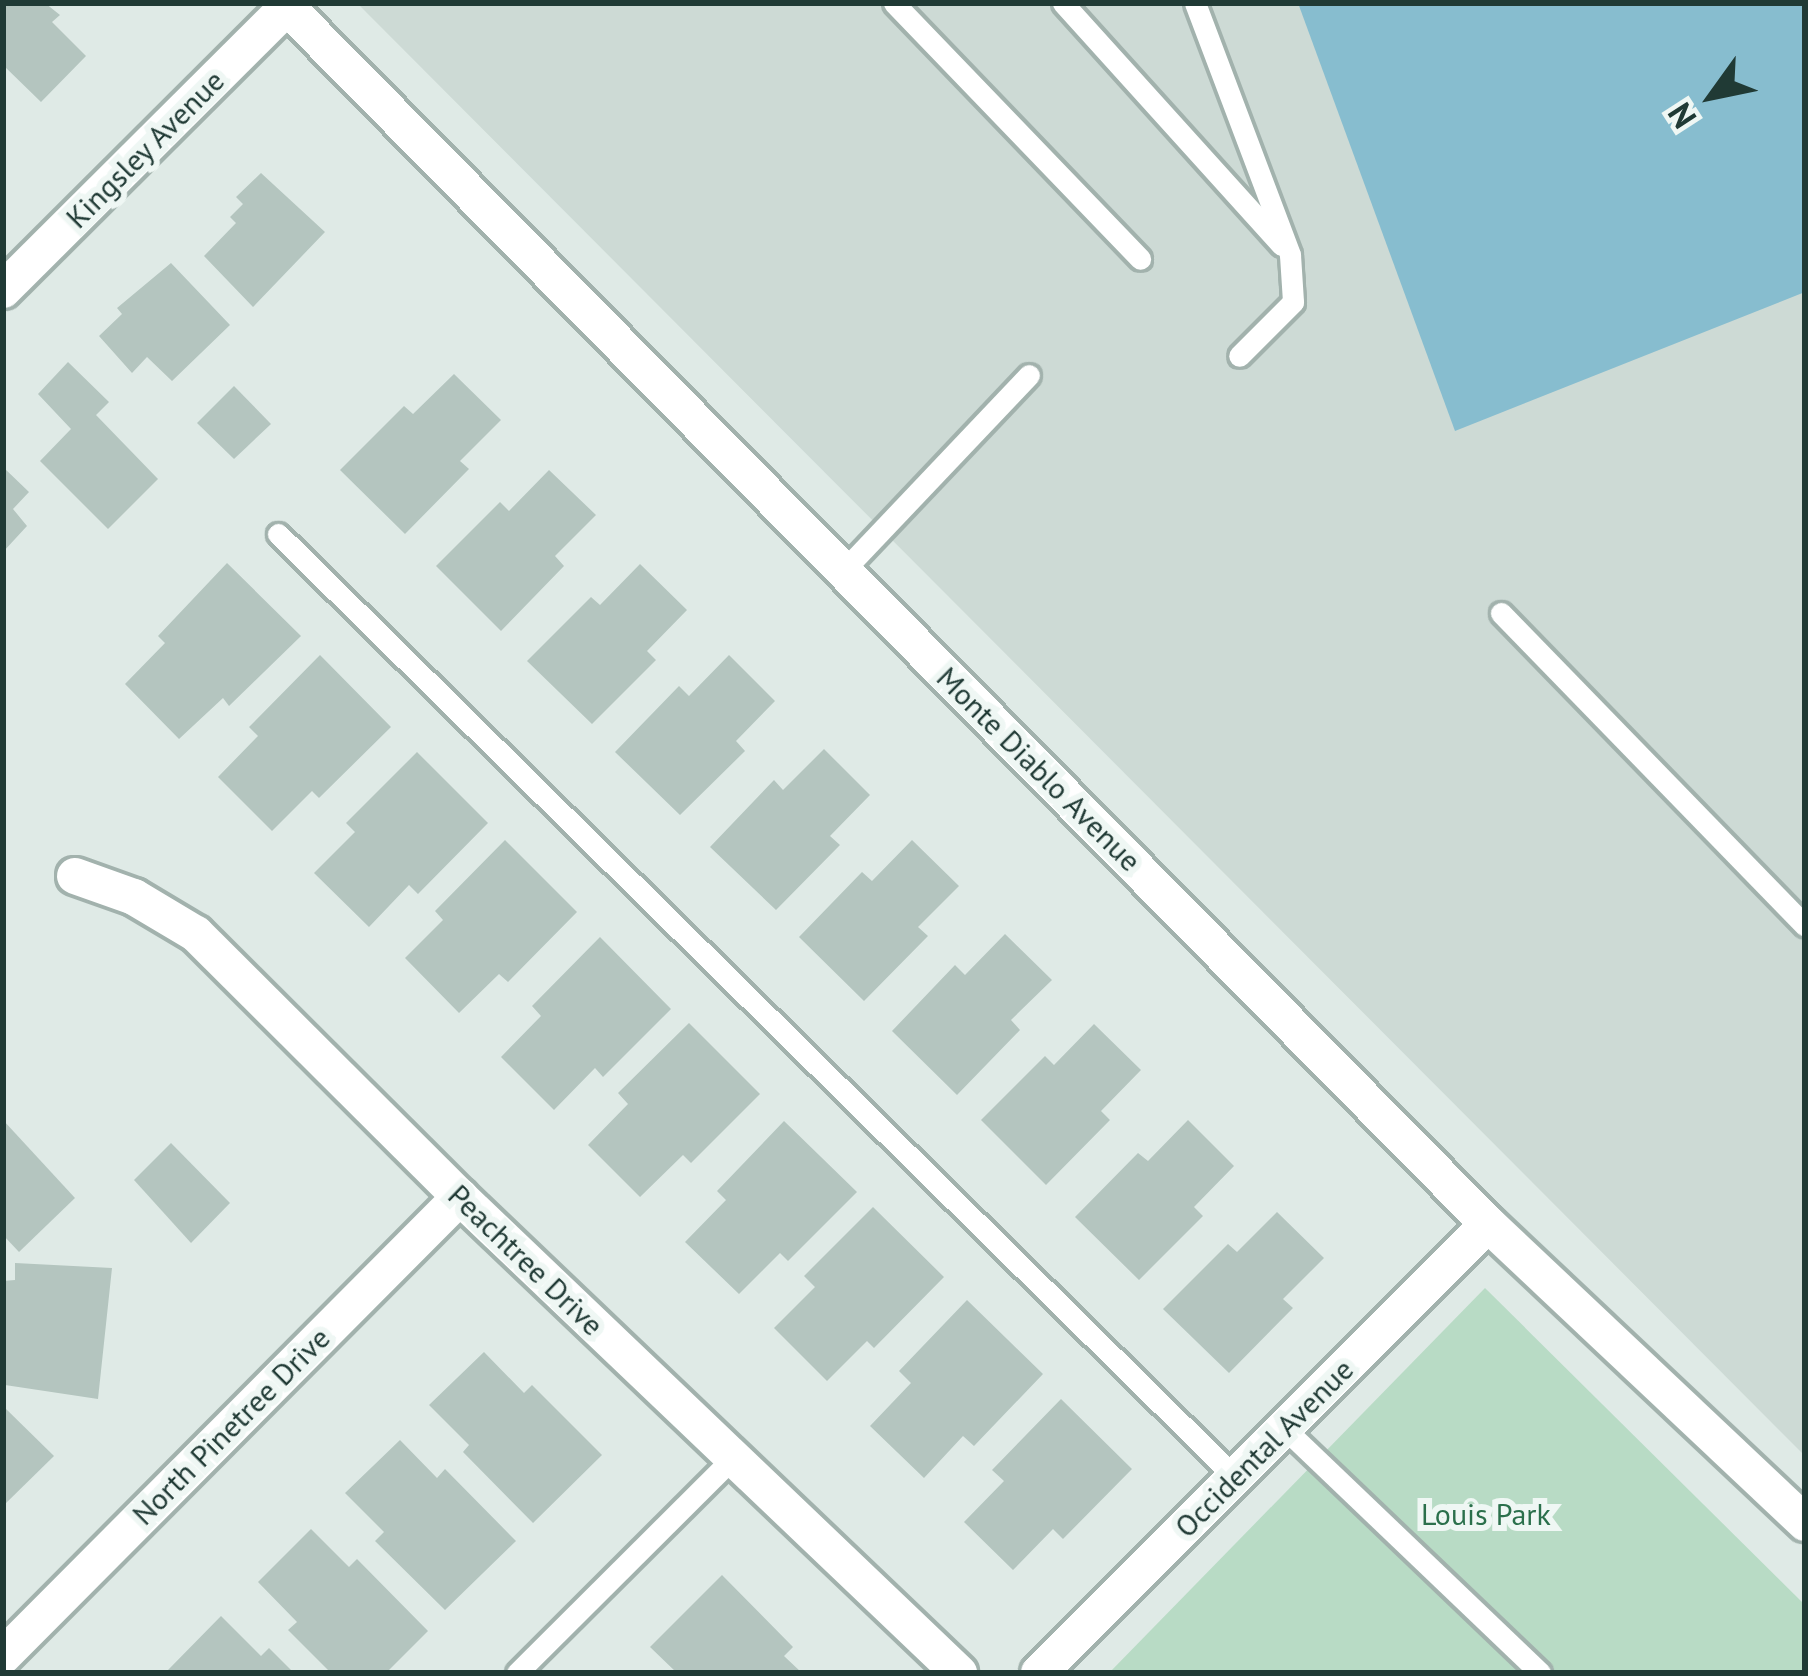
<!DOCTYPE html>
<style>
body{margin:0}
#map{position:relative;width:1808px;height:1676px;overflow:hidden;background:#dfeae6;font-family:"PT Sans",sans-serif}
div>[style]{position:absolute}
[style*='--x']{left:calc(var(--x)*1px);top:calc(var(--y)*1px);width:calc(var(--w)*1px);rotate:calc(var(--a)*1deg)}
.built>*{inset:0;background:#cddad5}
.green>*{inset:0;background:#b8dbc5}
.water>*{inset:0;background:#87bdcf}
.building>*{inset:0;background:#b4c5bf}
.roads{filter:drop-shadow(3px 0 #a2b2ad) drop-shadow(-3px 0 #a2b2ad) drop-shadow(0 3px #a2b2ad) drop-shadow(0 -3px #a2b2ad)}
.service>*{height:21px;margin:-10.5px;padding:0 10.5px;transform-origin:10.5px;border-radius:10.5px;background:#fff}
.minor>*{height:36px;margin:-18px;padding:0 18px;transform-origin:18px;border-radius:18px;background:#fff}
span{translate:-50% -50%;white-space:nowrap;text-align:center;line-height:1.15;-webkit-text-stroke:12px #eff7f4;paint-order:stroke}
.street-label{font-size:30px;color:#203a35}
.park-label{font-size:30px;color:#2b704c}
.frame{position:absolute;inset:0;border:6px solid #203a35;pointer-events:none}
.north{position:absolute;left:1652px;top:36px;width:120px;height:120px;-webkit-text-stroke:9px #eff7f4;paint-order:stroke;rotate:237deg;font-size:33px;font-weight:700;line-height:48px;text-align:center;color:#203a35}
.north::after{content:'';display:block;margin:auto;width:42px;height:54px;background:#203a35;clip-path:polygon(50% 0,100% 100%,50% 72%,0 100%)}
</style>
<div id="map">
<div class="built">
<i style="clip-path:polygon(357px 3px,1805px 3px,1805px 1456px)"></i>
</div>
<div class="green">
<i style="clip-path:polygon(1485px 1288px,1805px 1605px,1805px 1673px,1109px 1673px)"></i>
</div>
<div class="water">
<i style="clip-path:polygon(1298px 3px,1805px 3px,1805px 292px,1455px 431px)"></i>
</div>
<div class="building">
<i style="clip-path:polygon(3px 3px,45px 3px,60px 15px,52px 22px,86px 56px,41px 102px,3px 65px)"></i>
<i style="clip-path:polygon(261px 173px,325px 232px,253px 307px,204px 256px,236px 223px,230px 217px,243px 204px,236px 197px)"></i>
<i style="clip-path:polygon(171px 263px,230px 325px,172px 381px,147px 357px,132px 373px,99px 336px,122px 314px,117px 308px)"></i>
<i style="clip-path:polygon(68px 362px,109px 402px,96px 415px,158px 479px,108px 529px,40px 461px,71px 429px,38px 394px)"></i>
<i style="clip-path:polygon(454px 374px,501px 420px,460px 461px,469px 469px,405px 534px,340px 470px,404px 406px,413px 414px)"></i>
<i style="clip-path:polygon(234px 386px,271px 424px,234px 459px,197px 423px)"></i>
<i style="clip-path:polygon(3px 467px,29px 492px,13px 509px,27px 526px,3px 552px)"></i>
<i style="clip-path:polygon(549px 470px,596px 515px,555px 556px,564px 566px,501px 631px,436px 566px,500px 502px,509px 511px)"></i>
<i style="clip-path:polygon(227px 563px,301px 636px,229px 706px,223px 698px,179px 739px,125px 684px,165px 643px,158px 636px)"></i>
<i style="clip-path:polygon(640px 564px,687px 610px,647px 651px,656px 660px,592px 724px,527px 661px,591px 597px,600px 605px)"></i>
<i style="clip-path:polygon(320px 655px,391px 727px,319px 798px,312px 791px,272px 831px,218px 777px,258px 736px,249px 727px)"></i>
<i style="clip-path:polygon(729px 655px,775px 701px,736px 741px,745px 751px,680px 815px,615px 752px,679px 686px,689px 696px)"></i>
<i style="clip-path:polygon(824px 749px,870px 795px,830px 836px,840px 845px,776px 910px,710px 847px,774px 780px,783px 790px)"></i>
<i style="clip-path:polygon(417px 752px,488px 823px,418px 894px,409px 885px,369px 927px,314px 873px,355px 832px,346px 823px)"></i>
<i style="clip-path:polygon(505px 840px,577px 912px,508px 982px,499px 974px,459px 1013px,405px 958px,443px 920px,435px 911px)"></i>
<i style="clip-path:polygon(912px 840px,959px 886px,918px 927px,928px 936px,864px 1001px,799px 937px,862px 872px,872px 881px)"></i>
<i style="clip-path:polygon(1005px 934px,1052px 980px,1011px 1020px,1020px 1030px,957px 1095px,892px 1031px,955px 965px,965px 975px)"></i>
<i style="clip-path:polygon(600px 937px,671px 1009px,603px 1077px,595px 1068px,554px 1110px,501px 1057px,541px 1016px,532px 1006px)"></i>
<i style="clip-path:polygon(689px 1023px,760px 1094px,691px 1163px,683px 1155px,640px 1197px,588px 1145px,628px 1104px,618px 1093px)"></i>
<i style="clip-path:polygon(1094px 1024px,1141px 1070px,1101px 1111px,1110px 1120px,1046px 1185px,981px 1120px,1045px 1056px,1054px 1065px)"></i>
<i style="clip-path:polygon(3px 1120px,75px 1198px,19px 1252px,3px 1235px)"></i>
<i style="clip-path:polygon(1188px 1120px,1234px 1166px,1194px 1207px,1203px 1216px,1139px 1280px,1075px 1217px,1138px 1153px,1148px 1161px)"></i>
<i style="clip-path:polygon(784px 1121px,857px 1192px,788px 1261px,780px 1253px,739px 1294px,685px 1242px,726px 1200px,717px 1191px)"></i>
<i style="clip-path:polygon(171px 1143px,230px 1203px,191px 1243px,134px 1180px)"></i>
<i style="clip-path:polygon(873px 1207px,944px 1277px,874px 1348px,867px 1341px,827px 1381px,774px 1328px,815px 1287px,804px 1276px)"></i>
<i style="clip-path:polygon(1277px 1212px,1324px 1258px,1283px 1299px,1293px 1308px,1229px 1373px,1163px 1309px,1228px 1244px,1237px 1252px)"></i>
<i style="clip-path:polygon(15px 1263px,112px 1268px,98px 1399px,5px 1385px,3px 1281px,15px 1280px)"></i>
<i style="clip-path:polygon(967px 1300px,1043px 1374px,974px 1446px,963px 1436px,924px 1478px,870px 1426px,911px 1383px,899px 1371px)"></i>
<i style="clip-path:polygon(484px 1352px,524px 1393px,532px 1385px,602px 1455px,533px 1523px,463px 1452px,469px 1445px,429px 1405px)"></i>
<i style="clip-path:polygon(1061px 1399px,1132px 1469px,1063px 1539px,1053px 1529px,1013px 1570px,964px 1522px,1004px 1481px,992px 1470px)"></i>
<i style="clip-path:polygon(3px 1406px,54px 1456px,3px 1506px)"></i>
<i style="clip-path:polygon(400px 1440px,437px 1478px,445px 1469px,516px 1541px,445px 1610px,375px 1541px,384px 1532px,345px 1493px)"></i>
<i style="clip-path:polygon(311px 1529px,349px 1567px,357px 1559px,428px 1631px,386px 1673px,331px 1673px,288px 1630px,297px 1622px,258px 1582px)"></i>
<i style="clip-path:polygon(722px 1575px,793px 1647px,784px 1656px,802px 1673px,677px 1673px,650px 1647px)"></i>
<i style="clip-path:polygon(221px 1616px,261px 1656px,269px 1648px,294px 1673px,171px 1673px,168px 1670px)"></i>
</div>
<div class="roads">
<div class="service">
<i style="--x:894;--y:3;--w:355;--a:46.1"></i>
<i style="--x:1063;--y:3;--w:326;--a:47.9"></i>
<i style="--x:1195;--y:3;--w:269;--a:69.3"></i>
<i style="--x:1290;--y:255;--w:47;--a:86.3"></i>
<i style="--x:1293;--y:302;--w:76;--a:135"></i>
<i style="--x:278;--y:534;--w:1344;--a:44.58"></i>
<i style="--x:843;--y:571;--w:270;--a:-46.5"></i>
<i style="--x:1501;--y:613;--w:436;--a:45.8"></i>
<i style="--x:1284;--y:1428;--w:354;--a:43.7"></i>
<i style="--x:517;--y:1673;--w:305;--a:-44.9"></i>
</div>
<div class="minor">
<i style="--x:283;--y:3;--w:1715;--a:45.38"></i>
<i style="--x:1488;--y:1224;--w:436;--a:43.3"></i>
<i style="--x:3;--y:290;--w:401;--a:-44.9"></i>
<i style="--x:75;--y:876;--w:63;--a:19.6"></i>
<i style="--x:134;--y:897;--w:72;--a:30.8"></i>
<i style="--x:196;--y:934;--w:373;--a:44.9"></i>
<i style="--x:460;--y:1197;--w:690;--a:43.65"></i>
<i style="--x:3;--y:1656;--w:648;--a:-45.13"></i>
<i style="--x:1039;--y:1673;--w:635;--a:-45"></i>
</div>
</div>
<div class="street-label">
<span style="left:145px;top:149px;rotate:-45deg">Kingsley Avenue</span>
<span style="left:1039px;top:769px;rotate:45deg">Monte Diablo Avenue</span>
<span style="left:526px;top:1260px;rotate:44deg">Peachtree Drive</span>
<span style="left:231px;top:1426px;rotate:-45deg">North Pinetree Drive</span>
<span style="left:1264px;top:1448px;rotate:-45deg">Occidental Avenue</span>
</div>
<div class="park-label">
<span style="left:1486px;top:1514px">Louis Park</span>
</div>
<div class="frame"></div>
<div class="north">N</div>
</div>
